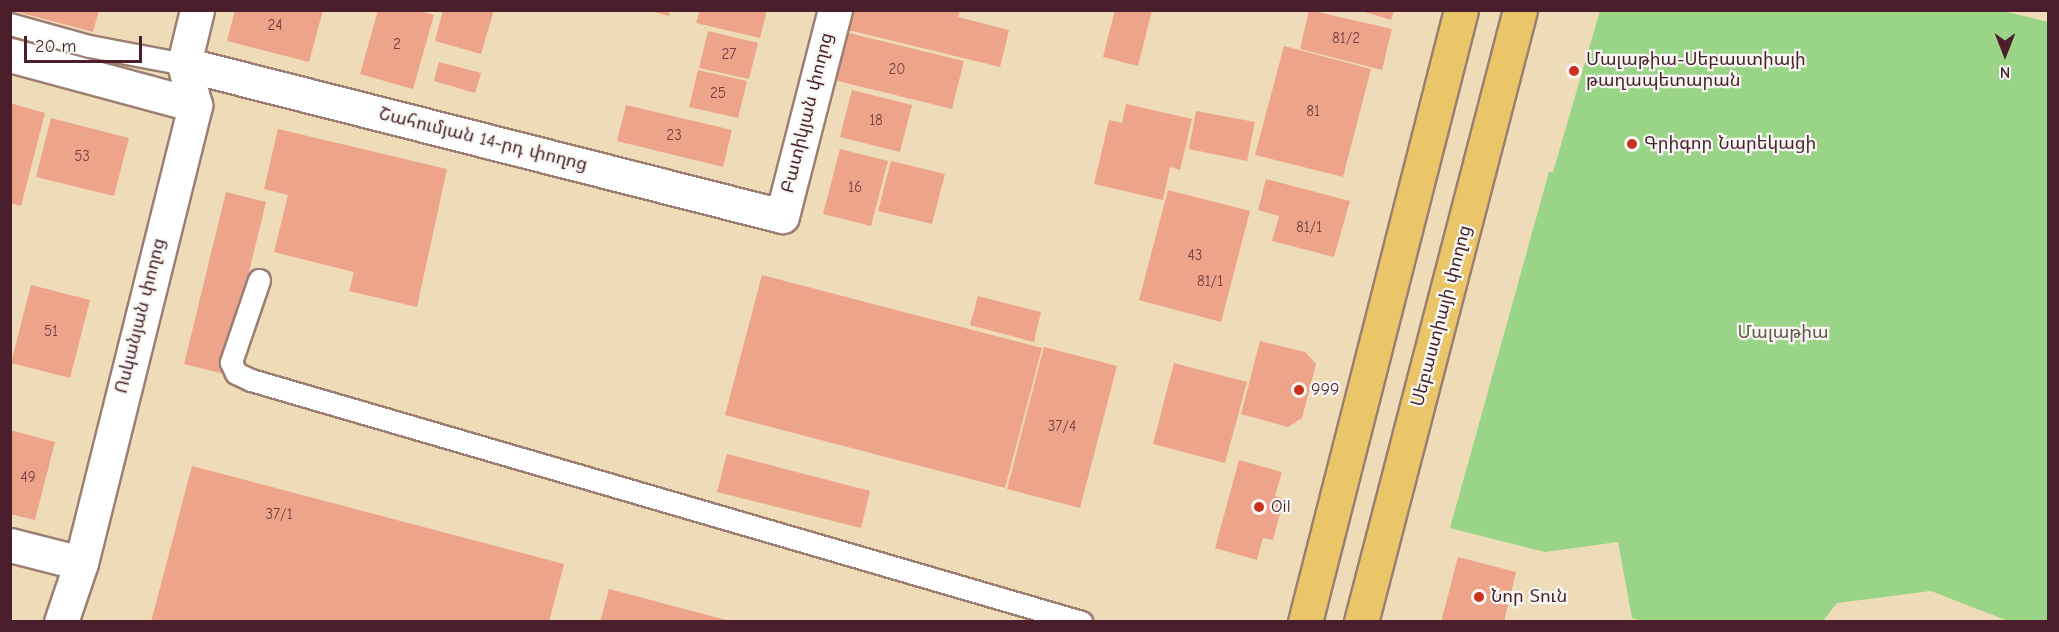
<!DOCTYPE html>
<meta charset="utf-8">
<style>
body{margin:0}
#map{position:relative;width:2059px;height:632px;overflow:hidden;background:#eedcb9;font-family:"Comic Neue","Noto Sans Armenian",sans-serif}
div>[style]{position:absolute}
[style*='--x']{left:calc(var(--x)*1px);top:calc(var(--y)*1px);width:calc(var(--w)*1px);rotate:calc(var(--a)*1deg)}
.green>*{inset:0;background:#9ad487}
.building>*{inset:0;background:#eda48b}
.roads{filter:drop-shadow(2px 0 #9c7e72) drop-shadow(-2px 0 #9c7e72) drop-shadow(0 2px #9c7e72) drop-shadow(0 -2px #9c7e72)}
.service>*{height:21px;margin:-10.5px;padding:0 10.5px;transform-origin:10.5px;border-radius:10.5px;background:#fff}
.minor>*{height:33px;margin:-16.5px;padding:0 16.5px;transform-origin:16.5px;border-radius:16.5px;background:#fff}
.primary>*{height:33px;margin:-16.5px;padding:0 16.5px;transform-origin:16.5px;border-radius:16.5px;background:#eac669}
.dots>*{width:16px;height:16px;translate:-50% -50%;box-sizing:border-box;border:3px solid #f6f6f2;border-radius:50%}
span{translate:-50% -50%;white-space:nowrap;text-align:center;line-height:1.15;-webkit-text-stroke:4.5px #f6f6f2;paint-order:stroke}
.number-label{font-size:15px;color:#734043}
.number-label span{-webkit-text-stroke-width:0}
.poi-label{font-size:18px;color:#4a1f2b}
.left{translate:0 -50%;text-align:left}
.street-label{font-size:18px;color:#4a1f2b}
.park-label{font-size:18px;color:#625547}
.frame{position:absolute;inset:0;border:12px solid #4a1f2b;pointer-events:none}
.north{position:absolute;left:1975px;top:24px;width:60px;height:60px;-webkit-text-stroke:4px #f6f6f2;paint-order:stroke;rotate:180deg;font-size:16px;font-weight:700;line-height:24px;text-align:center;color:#4a1f2b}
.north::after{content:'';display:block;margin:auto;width:21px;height:27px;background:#4a1f2b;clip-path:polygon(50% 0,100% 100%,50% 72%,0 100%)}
.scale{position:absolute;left:24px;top:36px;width:118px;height:27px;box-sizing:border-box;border:3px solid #4a1f2b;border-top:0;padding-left:8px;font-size:18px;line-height:21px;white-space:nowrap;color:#4a1f2b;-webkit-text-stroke:4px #f6f6f2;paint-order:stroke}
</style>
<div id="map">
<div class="green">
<i style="clip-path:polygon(2003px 11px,2048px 22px,2048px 621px,2008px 621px,1931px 591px,1837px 603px,1823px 621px,1642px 621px,1632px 618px,1618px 542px,1545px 552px,1450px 528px,1549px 172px,1553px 172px,1600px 11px)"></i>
</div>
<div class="building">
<i style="clip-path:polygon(10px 10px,99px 10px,93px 32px)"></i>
<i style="clip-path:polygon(235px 10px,323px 10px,309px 62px,227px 41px)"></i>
<i style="clip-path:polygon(378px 10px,417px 10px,434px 15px,413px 89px,360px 74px)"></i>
<i style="clip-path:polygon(443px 10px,494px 10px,481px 54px,435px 41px)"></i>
<i style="clip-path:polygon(648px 10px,670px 10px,669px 16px)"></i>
<i style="clip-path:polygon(700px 10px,767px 10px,760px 38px,696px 23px)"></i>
<i style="clip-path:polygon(849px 10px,960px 10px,958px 17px,1009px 30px,1000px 67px,844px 29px)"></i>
<i style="clip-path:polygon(1115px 10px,1152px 10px,1138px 66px,1103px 57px)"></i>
<i style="clip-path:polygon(1309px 10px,1392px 29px,1382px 70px,1300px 49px)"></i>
<i style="clip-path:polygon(1358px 10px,1394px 10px,1391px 20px)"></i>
<i style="clip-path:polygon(708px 31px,758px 43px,749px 79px,699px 68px)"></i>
<i style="clip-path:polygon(841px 31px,964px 61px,952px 109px,830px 79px)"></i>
<i style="clip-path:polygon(1284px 46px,1371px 69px,1343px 177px,1255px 155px)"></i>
<i style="clip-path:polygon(439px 62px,481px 73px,475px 93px,434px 81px)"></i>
<i style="clip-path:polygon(698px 70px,747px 81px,738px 118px,689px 107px)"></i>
<i style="clip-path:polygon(852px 90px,912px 105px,900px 152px,840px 137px)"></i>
<i style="clip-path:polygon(10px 103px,45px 113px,21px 206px,10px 203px)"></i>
<i style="clip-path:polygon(1126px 104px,1192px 119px,1180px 170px,1170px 167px,1163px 200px,1094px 184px,1109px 120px,1122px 123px)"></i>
<i style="clip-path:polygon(626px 105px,732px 130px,723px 167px,617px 141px)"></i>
<i style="clip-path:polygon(1196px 111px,1255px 122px,1247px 161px,1189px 149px)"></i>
<i style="clip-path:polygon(51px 118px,129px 138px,114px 196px,36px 177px)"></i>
<i style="clip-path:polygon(278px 129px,447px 169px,417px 307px,349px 291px,354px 272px,274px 252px,288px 195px,264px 189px)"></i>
<i style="clip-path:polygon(840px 149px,888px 161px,871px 226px,823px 214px)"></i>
<i style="clip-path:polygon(891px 161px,945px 174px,932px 224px,878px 211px)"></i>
<i style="clip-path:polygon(1266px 179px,1350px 201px,1334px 257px,1272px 241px,1279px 216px,1258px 210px)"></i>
<i style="clip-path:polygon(1168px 190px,1250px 211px,1221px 322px,1139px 300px)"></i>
<i style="clip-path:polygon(226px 192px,266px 202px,224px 374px,184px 364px)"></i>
<i style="clip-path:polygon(762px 275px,1042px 348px,1005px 488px,725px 415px)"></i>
<i style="clip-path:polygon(31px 285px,90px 300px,70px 378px,11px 363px)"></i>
<i style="clip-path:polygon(978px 296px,1041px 312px,1034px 342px,970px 325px)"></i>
<i style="clip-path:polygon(1260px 341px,1305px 352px,1316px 364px,1302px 418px,1288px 427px,1241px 414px)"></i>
<i style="clip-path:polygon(1044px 347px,1117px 366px,1080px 508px,1007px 489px)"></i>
<i style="clip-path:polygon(1174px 363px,1247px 382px,1225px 463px,1153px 444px)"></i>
<i style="clip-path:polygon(10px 430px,55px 442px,35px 520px,10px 514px)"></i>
<i style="clip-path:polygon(727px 454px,870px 491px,861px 528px,717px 492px)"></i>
<i style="clip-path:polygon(1239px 460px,1282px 472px,1275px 496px,1284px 499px,1273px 540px,1263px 538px,1257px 560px,1215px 548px)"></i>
<i style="clip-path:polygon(192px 466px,564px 564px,549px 622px,151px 622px)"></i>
<i style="clip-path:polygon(1458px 557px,1516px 572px,1504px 622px,1441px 622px)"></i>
<i style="clip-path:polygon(609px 589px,730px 621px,730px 622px,600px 622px)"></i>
</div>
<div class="roads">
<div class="service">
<i style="--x:10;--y:24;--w:82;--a:15.6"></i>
<i style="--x:89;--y:46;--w:97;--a:10.7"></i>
<i style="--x:259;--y:280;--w:87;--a:108.9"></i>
<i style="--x:231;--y:362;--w:12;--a:66"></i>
<i style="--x:236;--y:373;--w:17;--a:25"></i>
<i style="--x:251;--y:380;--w:865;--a:16.25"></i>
</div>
<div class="minor">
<i style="--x:10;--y:55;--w:192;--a:15.1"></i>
<i style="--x:184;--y:64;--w:617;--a:14.26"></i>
<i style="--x:782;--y:216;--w:213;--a:-75.6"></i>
<i style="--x:10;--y:545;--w:73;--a:14.2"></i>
<i style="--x:61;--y:622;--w:62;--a:-71.3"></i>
<i style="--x:81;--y:563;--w:472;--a:-76"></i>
<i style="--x:195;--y:105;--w:42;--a:-105"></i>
<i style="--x:184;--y:64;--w:56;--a:-76.5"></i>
</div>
<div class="primary">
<i style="--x:1305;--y:622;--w:632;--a:-75.7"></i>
<i style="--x:1361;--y:622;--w:632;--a:-75.44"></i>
</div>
</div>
<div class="dots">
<i style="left:1574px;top:71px;background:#c8321e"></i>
<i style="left:1632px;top:144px;background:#c8321e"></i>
<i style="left:1299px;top:390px;background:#c8321e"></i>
<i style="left:1259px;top:507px;background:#c8321e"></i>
<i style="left:1479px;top:597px;background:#c8321e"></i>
</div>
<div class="number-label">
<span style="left:275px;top:26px">24</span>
<span style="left:1346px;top:39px">81/2</span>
<span style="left:397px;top:45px">2</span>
<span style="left:729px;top:55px">27</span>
<span style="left:897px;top:70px">20</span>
<span style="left:718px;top:94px">25</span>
<span style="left:1313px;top:112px">81</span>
<span style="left:876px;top:121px">18</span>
<span style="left:674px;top:136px">23</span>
<span style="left:82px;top:157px">53</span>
<span style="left:855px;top:188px">16</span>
<span style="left:1309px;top:228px">81/1</span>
<span style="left:1195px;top:256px">43</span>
<span style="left:1210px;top:282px">81/1</span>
<span style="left:51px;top:332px">51</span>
<span style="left:1062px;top:427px">37/4</span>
<span style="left:28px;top:478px">49</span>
<span style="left:279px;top:515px">37/1</span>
</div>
<div class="poi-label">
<span class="left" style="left:1586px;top:71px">Մալաթիա-Սեբաստիայի<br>թաղապետարան</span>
<span class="left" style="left:1644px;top:144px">Գրիգոր Նարեկացի</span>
<span class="left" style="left:1311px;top:390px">999</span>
<span class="left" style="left:1271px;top:507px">Oil</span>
<span class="left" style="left:1491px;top:597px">Նոր Տուն</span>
</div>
<div class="street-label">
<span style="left:808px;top:113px;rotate:-76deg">Բատիկյան փողոց</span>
<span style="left:483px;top:140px;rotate:14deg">Շահումյան 14-րդ փողոց</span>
<span style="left:141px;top:316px;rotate:-76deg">Ոսկանյան փողոց</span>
<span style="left:1442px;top:316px;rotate:-75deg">Սեբաստիայի փողոց</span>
</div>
<div class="park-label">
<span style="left:1783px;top:333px">Մալաթիա</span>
</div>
<div class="frame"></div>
<div class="north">N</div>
<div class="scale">20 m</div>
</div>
